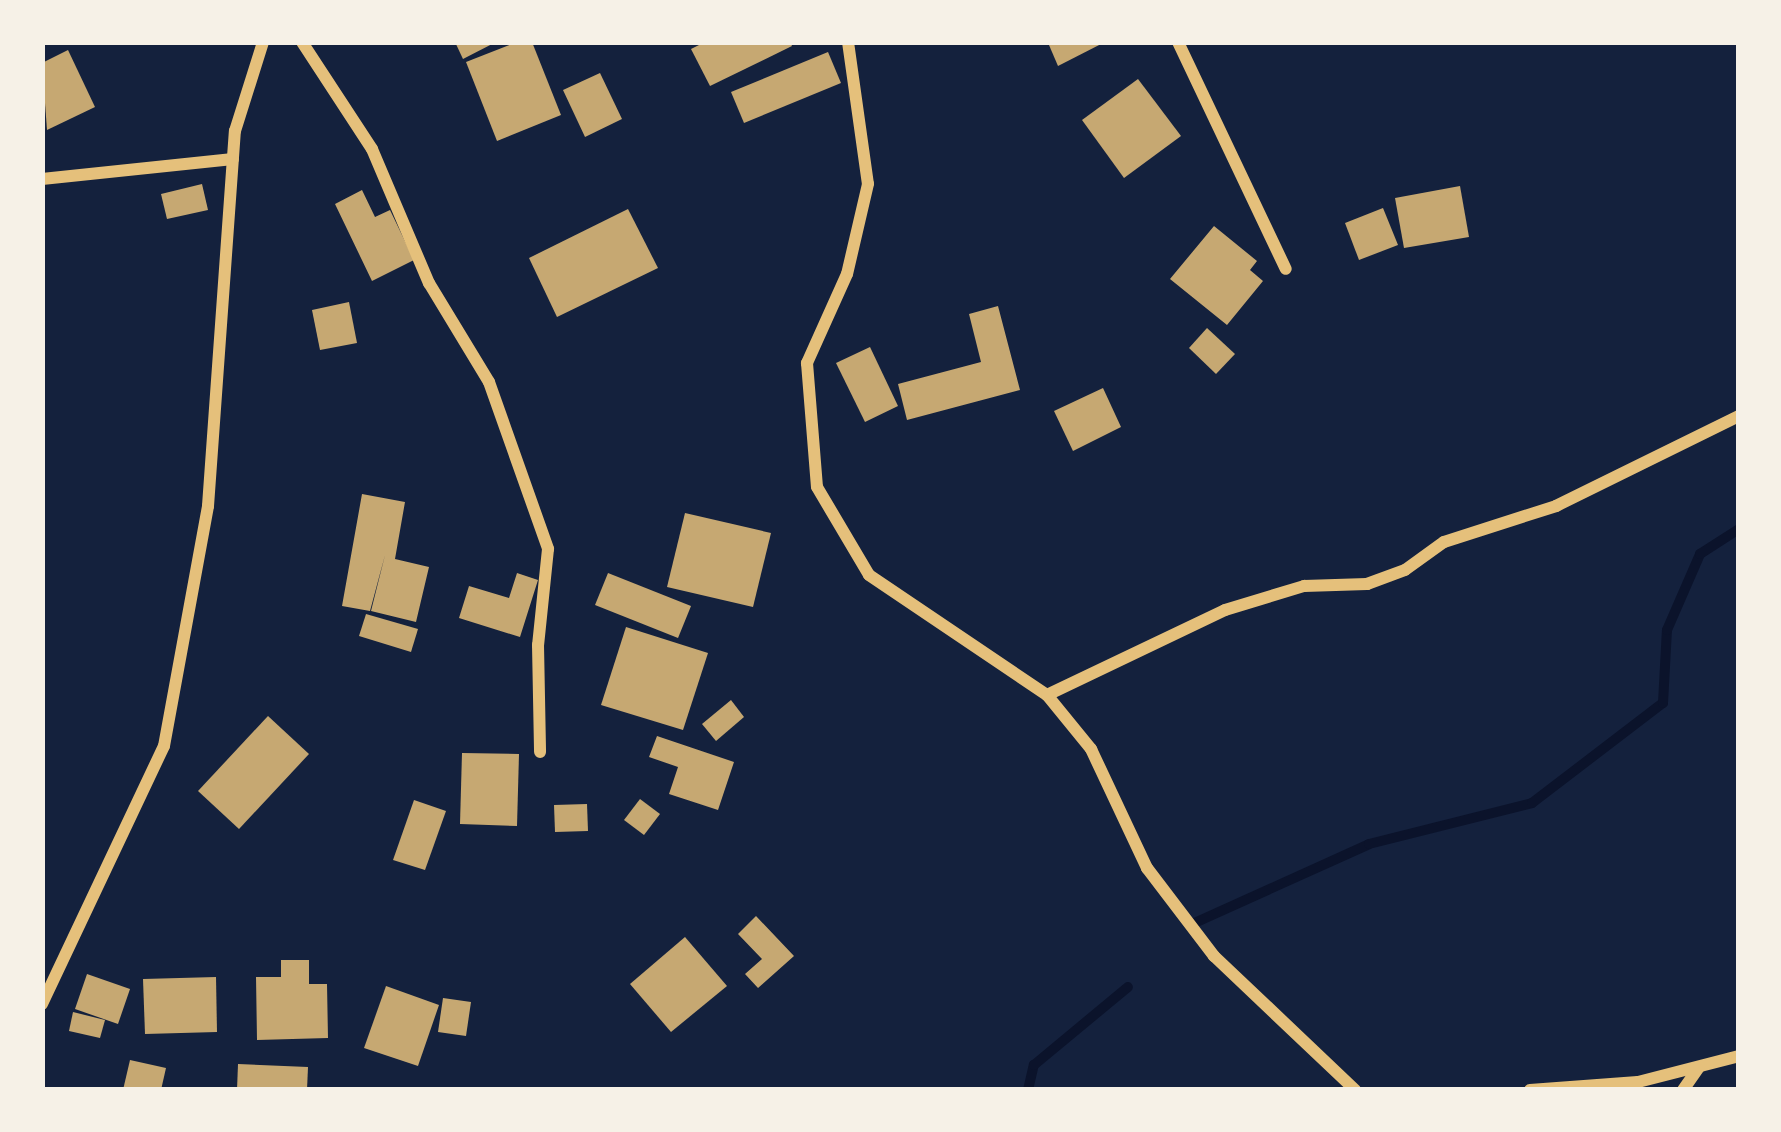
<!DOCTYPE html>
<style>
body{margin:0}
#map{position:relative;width:1781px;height:1132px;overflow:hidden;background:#14213d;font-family:Literata,serif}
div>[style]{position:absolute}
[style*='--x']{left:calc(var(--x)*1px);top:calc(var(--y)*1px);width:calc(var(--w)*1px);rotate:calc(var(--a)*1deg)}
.stream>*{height:10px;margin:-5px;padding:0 5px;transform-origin:5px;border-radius:5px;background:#0b132b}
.building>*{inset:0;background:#c6a872}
.minor>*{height:12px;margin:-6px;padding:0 6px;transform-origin:6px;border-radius:6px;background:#e5c07b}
span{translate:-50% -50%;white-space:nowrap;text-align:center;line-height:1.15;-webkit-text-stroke:12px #f6f1e7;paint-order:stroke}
.frame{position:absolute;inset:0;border:45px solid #f6f1e7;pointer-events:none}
</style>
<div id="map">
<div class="stream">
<i style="--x:1190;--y:925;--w:196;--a:-24.3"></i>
<i style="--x:1369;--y:844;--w:168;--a:-14.1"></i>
<i style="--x:1532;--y:803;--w:165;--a:-37.4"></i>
<i style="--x:1663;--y:703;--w:73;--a:-86.9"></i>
<i style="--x:1667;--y:630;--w:83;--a:-66.5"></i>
<i style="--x:1700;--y:554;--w:46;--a:-32.7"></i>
<i style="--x:1028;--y:1090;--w:26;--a:-77"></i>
<i style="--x:1034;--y:1065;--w:122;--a:-39.7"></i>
</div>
<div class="building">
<i style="clip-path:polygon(455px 42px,496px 42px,463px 59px)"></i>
<i style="clip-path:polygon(517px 42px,532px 42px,561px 115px,497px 141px,466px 62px)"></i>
<i style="clip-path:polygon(705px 42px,790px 42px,792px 46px,710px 86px,691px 49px)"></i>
<i style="clip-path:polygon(1105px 42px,1058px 66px,1049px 45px,1056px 42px)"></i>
<i style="clip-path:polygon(68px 50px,95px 107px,47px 130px,42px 63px)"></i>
<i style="clip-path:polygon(828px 52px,841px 83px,744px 123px,731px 92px)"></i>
<i style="clip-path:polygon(600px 73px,622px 119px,585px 137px,563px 90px)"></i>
<i style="clip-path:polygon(1138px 79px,1181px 136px,1124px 178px,1082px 120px)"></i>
<i style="clip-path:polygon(202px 184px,208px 210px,167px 219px,161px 194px)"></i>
<i style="clip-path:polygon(1460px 186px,1469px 237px,1404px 248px,1395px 198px)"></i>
<i style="clip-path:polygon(362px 190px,375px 217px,390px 210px,414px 260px,372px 281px,335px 204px)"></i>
<i style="clip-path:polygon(1383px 208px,1398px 245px,1359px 260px,1345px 223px)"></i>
<i style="clip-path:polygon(628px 209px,658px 268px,557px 317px,529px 258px)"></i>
<i style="clip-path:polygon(1214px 226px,1257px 261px,1250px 270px,1263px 281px,1227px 325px,1170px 279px)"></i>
<i style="clip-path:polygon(349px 302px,357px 343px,320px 350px,312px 310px)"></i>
<i style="clip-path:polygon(998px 306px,1020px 390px,907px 420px,898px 384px,981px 362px,969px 314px)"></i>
<i style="clip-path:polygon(1207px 328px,1235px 354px,1216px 374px,1189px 348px)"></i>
<i style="clip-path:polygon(870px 347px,898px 406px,865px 422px,836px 363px)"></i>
<i style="clip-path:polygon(1103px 388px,1121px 427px,1073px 451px,1054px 411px)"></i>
<i style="clip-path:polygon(362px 494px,405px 502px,395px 559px,429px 567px,416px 622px,371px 611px,385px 555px,370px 611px,342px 606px)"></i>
<i style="clip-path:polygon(685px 513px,771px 533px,753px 607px,667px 587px)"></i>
<i style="clip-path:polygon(517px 573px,538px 580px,520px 637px,459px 618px,469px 586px,509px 598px)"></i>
<i style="clip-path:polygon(608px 573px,691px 606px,678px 638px,595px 605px)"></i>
<i style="clip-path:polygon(366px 614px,418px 629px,411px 652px,359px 636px)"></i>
<i style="clip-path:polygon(626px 627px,708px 653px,683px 730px,601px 705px)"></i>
<i style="clip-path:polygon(731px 700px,744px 717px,716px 741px,702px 724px)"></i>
<i style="clip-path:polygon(268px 716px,309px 754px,239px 829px,198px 791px)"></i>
<i style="clip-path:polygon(657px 736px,734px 762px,718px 810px,669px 794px,678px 767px,649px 757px)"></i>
<i style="clip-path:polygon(462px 753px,519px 754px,517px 826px,460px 824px)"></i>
<i style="clip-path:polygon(640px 799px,660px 814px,644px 835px,624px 820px)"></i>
<i style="clip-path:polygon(414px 800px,446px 811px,425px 870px,393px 860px)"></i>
<i style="clip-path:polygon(587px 804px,588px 831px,555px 832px,554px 805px)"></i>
<i style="clip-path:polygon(756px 916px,794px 956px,758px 988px,745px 974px,762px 959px,738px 934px)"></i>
<i style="clip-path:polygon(685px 937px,727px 986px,671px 1032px,630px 984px)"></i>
<i style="clip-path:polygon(281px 960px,309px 960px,309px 984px,327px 984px,328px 1038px,257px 1040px,256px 977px,281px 977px)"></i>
<i style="clip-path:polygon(87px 974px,130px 989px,118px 1024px,75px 1009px)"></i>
<i style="clip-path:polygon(216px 977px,217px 1032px,145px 1034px,143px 979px)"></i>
<i style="clip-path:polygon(386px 986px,439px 1005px,418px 1066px,364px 1048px)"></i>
<i style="clip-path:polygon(443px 998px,471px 1002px,466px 1036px,438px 1032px)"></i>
<i style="clip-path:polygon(73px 1012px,105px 1020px,100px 1038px,69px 1031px)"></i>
<i style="clip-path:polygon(130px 1060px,166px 1068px,161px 1090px,123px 1090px)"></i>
<i style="clip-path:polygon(238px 1064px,308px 1067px,307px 1090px,237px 1090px)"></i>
</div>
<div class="minor">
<i style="--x:302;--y:42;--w:128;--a:56.8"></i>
<i style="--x:372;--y:149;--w:146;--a:67"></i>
<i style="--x:429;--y:283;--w:116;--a:58.8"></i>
<i style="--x:489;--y:382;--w:177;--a:70.5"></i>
<i style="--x:548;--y:549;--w:97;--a:95.9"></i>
<i style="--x:538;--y:645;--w:107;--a:88.9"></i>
<i style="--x:848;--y:42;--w:143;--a:82"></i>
<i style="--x:868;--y:184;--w:92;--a:103.1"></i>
<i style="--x:847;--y:274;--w:98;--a:114.2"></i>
<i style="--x:807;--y:363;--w:124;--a:85.4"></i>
<i style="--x:817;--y:487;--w:102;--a:59.4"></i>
<i style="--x:869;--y:575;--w:215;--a:34"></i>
<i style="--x:1047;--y:695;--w:70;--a:50.8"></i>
<i style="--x:1091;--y:749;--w:132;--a:64.8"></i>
<i style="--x:1147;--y:868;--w:111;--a:52.7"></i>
<i style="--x:1214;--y:956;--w:195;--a:43.5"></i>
<i style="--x:1178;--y:42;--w:251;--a:64.6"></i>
<i style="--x:42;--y:179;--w:192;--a:-6"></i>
<i style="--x:1047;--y:695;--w:197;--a:-25.5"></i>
<i style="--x:1225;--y:610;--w:83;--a:-16.9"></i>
<i style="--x:1304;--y:586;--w:63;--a:-1.8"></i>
<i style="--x:1367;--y:584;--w:40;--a:-20.2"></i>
<i style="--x:1405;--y:570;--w:48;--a:-35.7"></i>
<i style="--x:1444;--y:542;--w:118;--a:-17.8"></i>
<i style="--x:1556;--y:506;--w:204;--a:-26.2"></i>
<i style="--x:42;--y:1004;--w:285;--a:-64.7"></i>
<i style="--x:164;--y:746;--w:244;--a:-79.6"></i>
<i style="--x:208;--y:506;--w:376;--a:-85.9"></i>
<i style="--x:235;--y:131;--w:93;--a:-72.5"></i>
<i style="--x:1530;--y:1090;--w:108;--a:-4.2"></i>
<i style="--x:1638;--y:1082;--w:104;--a:-14.4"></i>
<i style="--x:1683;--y:1090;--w:28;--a:-55"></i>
</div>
<div class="frame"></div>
</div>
